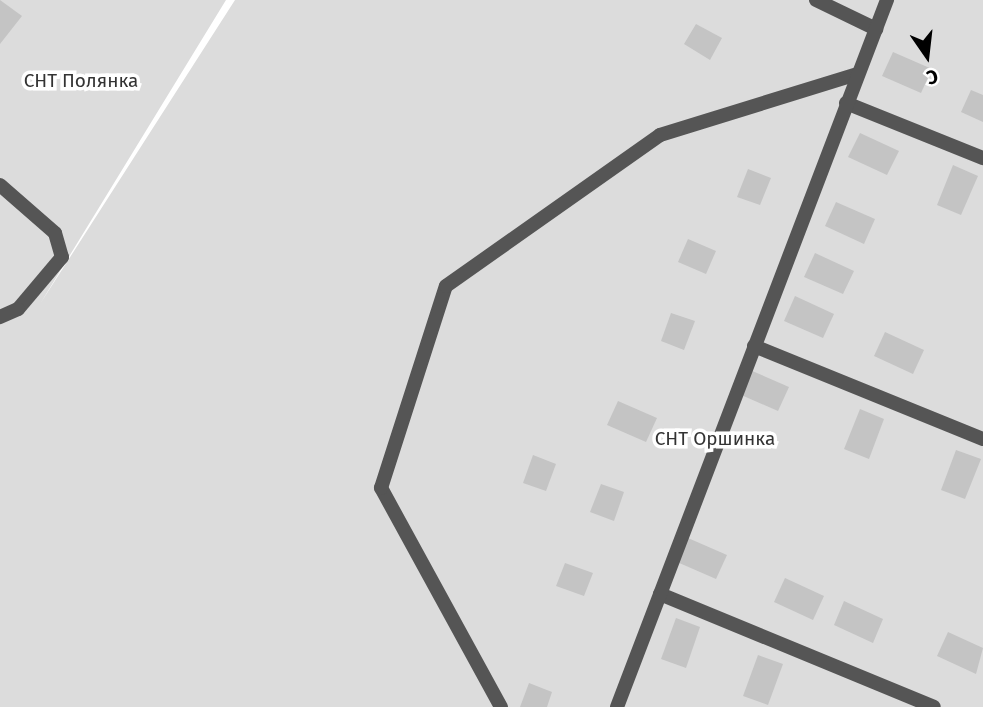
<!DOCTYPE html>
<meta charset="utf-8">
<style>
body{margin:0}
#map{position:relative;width:983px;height:707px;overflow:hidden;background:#fff;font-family:"Fira Sans",sans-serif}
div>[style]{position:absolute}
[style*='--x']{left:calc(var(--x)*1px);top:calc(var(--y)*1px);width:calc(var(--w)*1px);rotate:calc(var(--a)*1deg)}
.green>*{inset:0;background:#dcdcdc}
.building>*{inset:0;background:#c4c4c4}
.service>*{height:14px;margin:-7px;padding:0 7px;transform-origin:7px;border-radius:7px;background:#555}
.minor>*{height:14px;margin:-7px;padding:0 7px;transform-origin:7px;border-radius:7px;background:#555}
span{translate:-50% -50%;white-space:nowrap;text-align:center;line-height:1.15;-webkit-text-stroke:7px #fff;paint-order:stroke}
.park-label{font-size:19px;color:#333}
.north{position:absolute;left:892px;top:21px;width:70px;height:70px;-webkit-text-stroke:5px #fff;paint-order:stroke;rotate:166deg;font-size:19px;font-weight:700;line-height:28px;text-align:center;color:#000}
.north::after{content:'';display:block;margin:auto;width:24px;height:32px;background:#000;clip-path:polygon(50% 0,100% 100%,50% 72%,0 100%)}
</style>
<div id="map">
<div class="green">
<i style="clip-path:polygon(0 0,226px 0,40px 304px,235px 0,983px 0,983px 707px,0 707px)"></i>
</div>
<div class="building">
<i style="clip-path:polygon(0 0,22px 16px,0 44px)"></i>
<i style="clip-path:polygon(696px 24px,722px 38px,710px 60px,684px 44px)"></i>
<i style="clip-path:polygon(893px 52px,932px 69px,921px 93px,882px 76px)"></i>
<i style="clip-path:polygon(971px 90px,983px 95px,983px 122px,961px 112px)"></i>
<i style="clip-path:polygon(860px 133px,899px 151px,887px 175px,848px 157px)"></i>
<i style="clip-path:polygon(953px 165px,978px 176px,961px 215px,937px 205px)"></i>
<i style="clip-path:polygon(748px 169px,771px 178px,760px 205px,737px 197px)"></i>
<i style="clip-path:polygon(836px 202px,875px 219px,864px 244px,825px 226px)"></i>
<i style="clip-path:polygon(688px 239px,716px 251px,706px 274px,678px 262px)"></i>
<i style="clip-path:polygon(815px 253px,854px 271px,843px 294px,804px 277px)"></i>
<i style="clip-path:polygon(795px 296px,834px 314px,823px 338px,784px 321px)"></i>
<i style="clip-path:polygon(671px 313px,695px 321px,684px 350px,661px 341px)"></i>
<i style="clip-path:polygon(885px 332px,924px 350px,913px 374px,874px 356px)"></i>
<i style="clip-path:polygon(750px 370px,789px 387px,778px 411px,739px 394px)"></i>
<i style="clip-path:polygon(618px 401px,657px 418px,646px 442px,607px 425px)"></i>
<i style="clip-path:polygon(860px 409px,884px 419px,869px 459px,844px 449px)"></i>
<i style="clip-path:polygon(956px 450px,981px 459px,965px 499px,941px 490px)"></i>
<i style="clip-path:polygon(533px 455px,556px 464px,546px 491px,523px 483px)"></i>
<i style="clip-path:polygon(601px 484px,624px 492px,614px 521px,590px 512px)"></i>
<i style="clip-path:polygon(688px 538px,727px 555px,716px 579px,677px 562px)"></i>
<i style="clip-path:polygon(565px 563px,593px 573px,584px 596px,556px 586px)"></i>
<i style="clip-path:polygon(785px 578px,824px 596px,813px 620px,774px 602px)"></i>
<i style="clip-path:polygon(844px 601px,883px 619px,873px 643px,834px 625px)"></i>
<i style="clip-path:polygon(676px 618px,700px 627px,686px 668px,661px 659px)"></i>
<i style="clip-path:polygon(948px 632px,983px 648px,976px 674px,937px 656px)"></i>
<i style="clip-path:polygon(758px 655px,783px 664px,768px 705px,743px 696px)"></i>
<i style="clip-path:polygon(529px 683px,552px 692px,547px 707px,520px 707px)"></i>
</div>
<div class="service">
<i style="--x:816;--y:0;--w:67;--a:25.8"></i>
<i style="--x:846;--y:103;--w:148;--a:21.9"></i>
<i style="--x:754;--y:346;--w:247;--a:22.1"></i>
<i style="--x:660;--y:594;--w:296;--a:22.4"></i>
<i style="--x:501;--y:707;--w:250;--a:-118.7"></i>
<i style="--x:381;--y:488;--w:212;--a:-72.2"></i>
<i style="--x:446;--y:286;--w:262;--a:-35.2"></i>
<i style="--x:660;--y:135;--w:206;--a:-17.2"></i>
</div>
<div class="minor">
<i style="--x:0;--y:185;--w:73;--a:41.1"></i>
<i style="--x:55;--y:233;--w:25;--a:74"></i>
<i style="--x:62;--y:257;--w:68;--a:130.2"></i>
<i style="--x:18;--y:309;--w:20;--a:156"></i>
<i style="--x:617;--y:707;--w:757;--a:-69.1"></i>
</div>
<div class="park-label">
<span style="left:81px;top:81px">СНТ Полянка</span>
<span style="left:715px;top:439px">СНТ Оршинка</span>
</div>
<div class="north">С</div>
</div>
